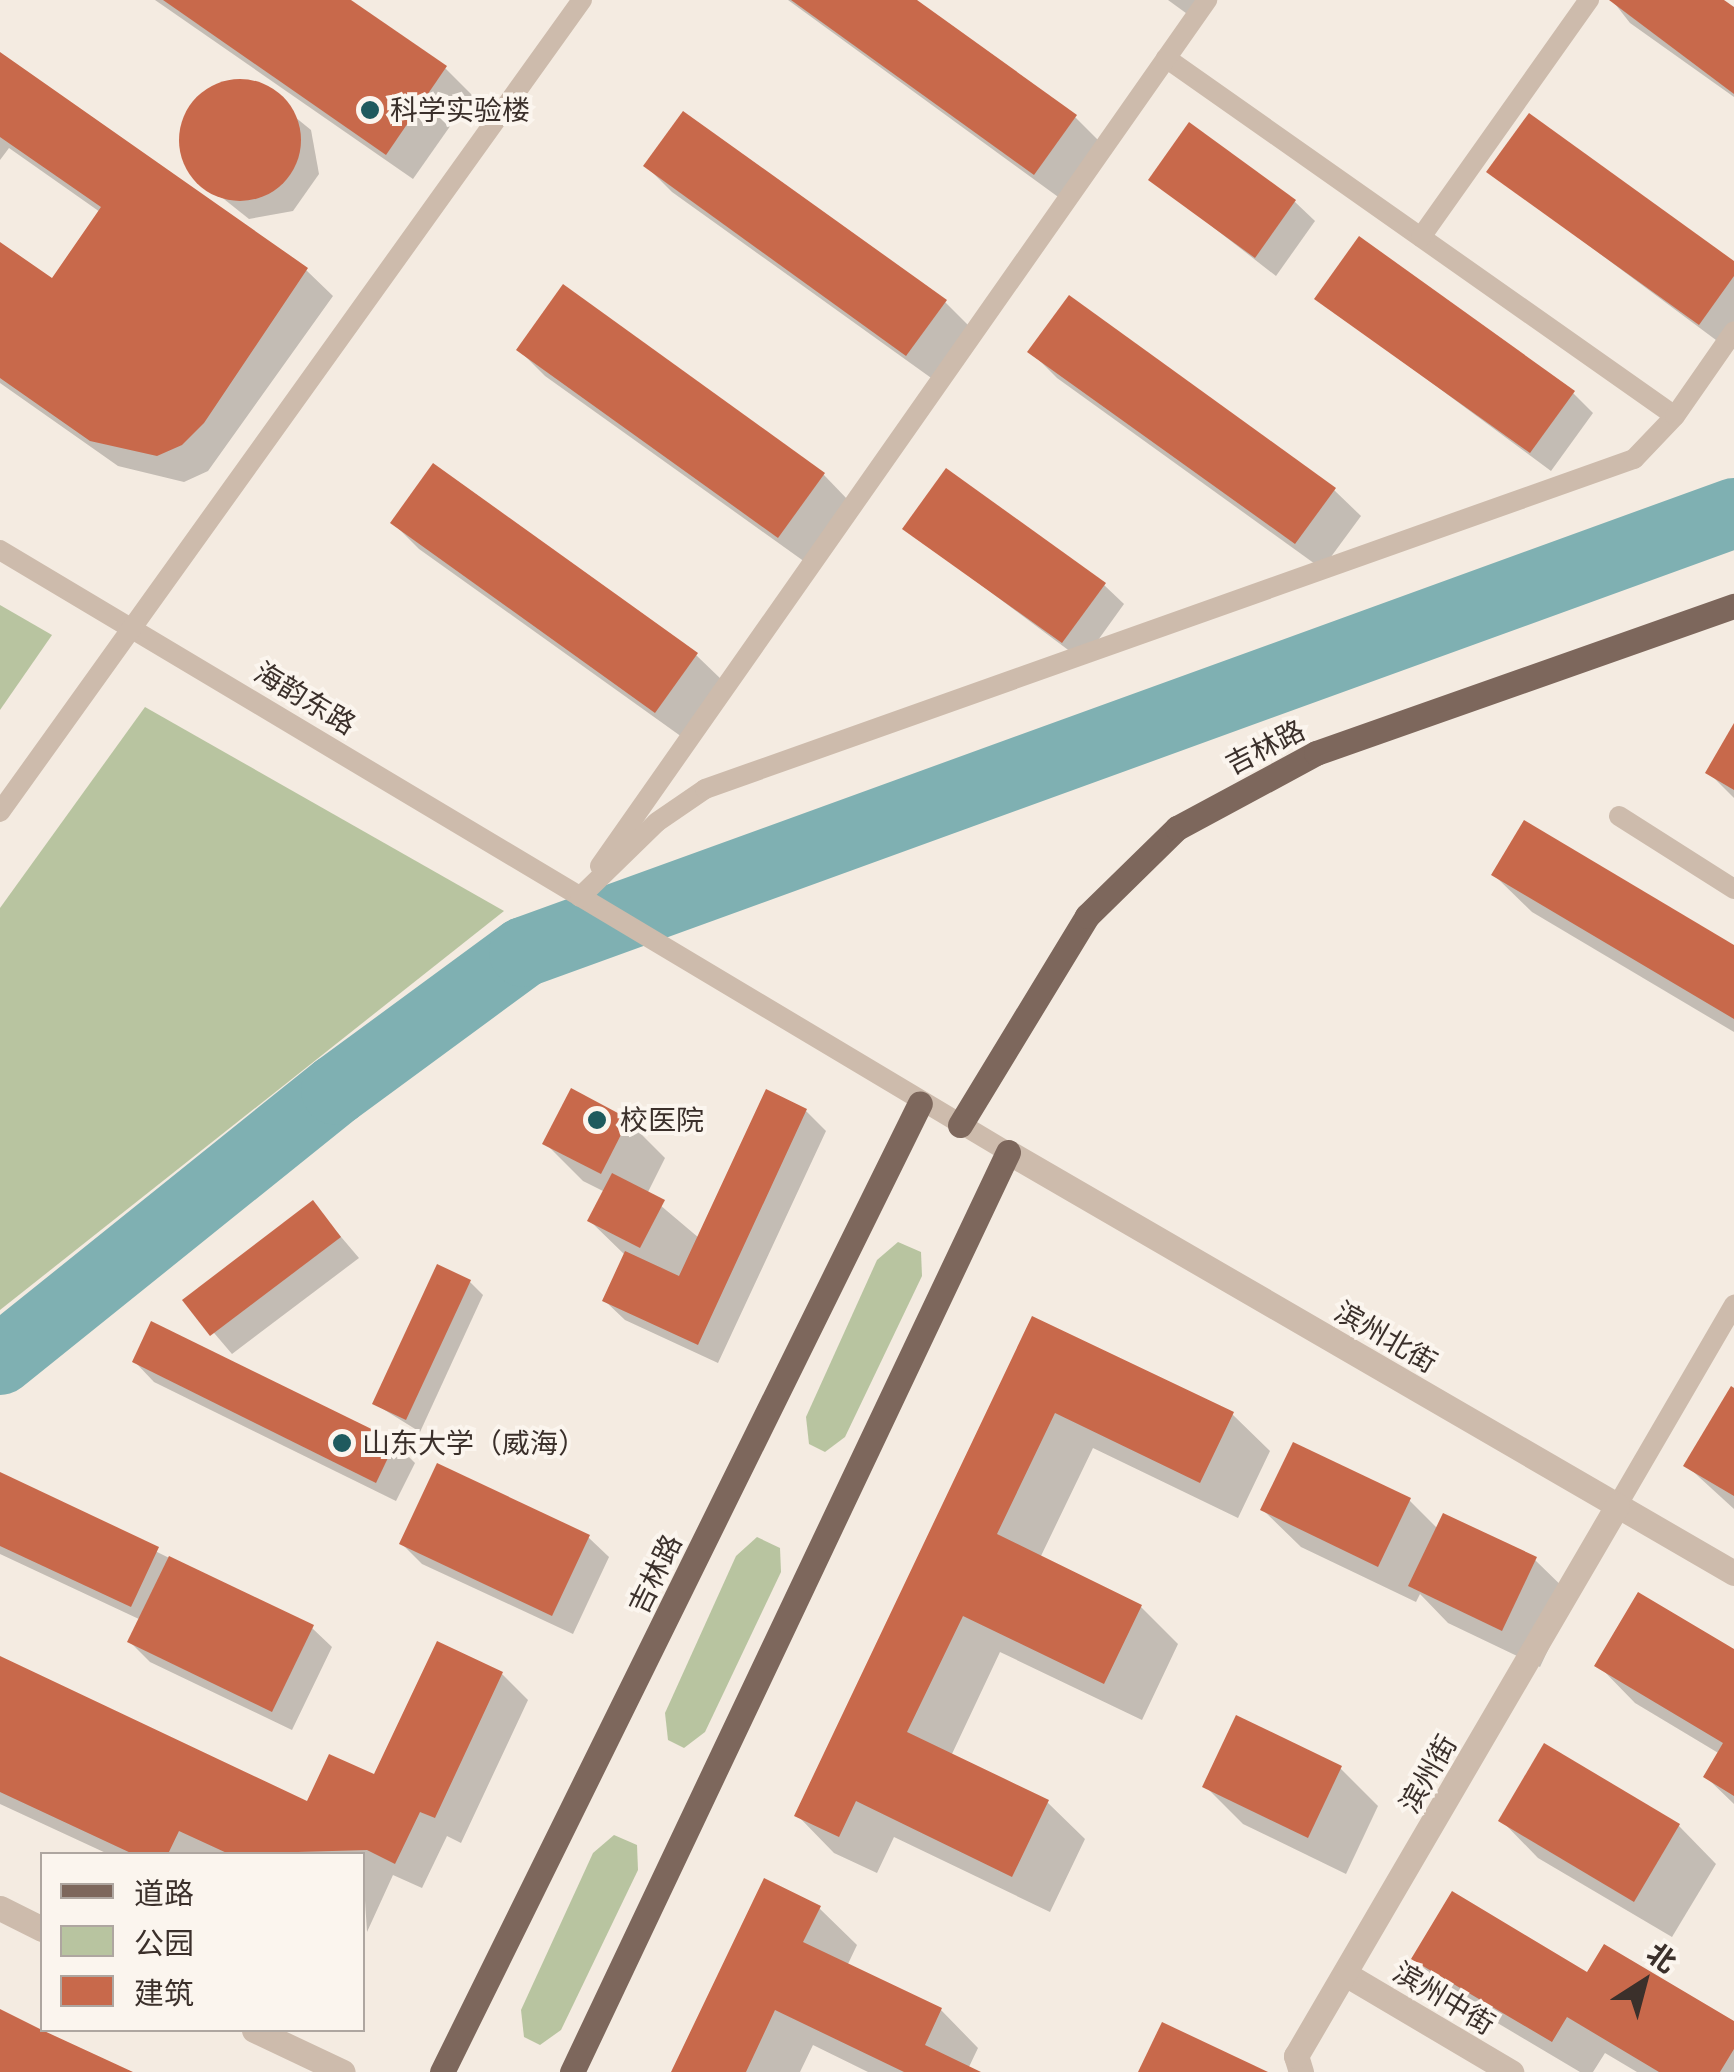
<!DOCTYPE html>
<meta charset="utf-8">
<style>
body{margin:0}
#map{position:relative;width:1734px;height:2072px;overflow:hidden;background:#f4ebe1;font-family:Quicksand,"Noto Sans SC",sans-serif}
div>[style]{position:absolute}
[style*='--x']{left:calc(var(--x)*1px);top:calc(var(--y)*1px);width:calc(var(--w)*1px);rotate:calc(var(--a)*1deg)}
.green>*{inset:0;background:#b8c4a0}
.shadow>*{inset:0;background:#0003}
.river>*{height:70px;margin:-35px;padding:0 35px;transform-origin:35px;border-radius:35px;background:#7fb0b2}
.building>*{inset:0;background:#c8694b}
.round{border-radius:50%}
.service>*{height:20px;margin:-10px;padding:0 10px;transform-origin:10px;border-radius:10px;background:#cdbbac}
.minor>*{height:25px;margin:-12.5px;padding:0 12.5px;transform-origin:12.5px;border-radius:12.5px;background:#cdbbac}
.primary>*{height:25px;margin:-12.5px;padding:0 12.5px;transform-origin:12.5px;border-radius:12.5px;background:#7d675c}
.dots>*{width:28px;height:28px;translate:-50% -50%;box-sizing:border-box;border:5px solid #fbf5ee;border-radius:50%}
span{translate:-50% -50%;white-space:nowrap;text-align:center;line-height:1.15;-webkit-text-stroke:8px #fbf5ee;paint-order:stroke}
.poi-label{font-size:28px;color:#3b302b}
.left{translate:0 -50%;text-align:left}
.street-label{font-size:28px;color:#3b302b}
.legend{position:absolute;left:40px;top:1852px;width:325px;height:180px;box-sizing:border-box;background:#fbf5ee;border:2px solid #aea6a0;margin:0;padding:12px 18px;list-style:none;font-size:30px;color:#3b302b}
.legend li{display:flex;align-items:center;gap:20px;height:50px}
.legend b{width:50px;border:2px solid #aea6a0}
.north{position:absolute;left:1594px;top:1932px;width:100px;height:100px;-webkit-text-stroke:8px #fbf5ee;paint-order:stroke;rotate:36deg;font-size:28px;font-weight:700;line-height:40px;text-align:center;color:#3b302b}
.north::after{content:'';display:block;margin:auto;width:35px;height:45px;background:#3b302b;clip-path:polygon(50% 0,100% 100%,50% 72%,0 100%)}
</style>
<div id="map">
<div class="green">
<i style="clip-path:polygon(0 605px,52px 635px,0 710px)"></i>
<i style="clip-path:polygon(145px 707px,504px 911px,0 1310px,0 908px)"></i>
<i style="clip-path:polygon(898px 1242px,921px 1252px,922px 1276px,845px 1437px,825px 1452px,809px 1444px,806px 1417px,877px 1260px)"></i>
<i style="clip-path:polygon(757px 1537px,780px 1548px,781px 1572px,705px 1732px,684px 1748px,668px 1740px,665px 1713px,736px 1556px)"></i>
<i style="clip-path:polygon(614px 1835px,637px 1845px,638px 1870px,561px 2030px,540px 2045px,524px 2037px,521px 2010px,593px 1853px)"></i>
</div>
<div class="shadow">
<i style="clip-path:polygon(155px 0,347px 0,445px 68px,472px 95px,413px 179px)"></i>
<i style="clip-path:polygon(788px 0,913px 0,1075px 117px,1101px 143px,1061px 199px)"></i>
<i style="clip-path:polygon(1168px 0,1202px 0,1190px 16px)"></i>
<i style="clip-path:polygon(1612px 0,1720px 0,1734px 10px,1734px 97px,1630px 23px)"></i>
<i style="clip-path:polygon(0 55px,306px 270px,333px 296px,208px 471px,184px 482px,118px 466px,0 383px,0 245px,52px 282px,100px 212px,9px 148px,0 160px)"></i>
<i style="clip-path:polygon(252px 82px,311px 130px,319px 174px,293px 211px,249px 219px,190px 172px,182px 128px,207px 91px)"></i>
<i style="clip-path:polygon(646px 166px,945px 302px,971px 328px,934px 380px,672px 192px)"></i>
<i style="clip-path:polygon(1490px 172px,1734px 264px,1734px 323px,1720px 343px)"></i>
<i style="clip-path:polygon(1151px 179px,1295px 202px,1315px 221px,1276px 276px)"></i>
<i style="clip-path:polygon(1317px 298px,1573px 393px,1593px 413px,1551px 471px)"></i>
<i style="clip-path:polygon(519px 350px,823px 474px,849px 501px,805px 562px,545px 376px)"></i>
<i style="clip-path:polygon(1031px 352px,1334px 490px,1361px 516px,1322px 569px,1057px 378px)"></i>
<i style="clip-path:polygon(393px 523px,696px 655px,723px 681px,682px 737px,419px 549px)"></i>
<i style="clip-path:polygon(906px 529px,1104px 585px,1124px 604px,1083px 661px)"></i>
<i style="clip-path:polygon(1734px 728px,1734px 798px,1708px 772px)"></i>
<i style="clip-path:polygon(1494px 875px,1734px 947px,1734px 1032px,1532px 912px)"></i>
<i style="clip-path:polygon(806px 1111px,826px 1131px,718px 1363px,625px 1320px,605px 1301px,626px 1256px,590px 1221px,605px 1192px,583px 1181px,545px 1143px,628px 1121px,665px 1158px,647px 1194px,699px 1238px)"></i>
<i style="clip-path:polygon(313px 1204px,359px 1258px,232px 1354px,186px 1300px)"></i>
<i style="clip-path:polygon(470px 1282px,483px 1295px,420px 1432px,375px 1404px)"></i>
<i style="clip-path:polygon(1034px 1319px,1232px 1414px,1270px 1451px,1238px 1518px,1093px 1448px,1040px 1558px,1141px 1607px,1178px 1644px,1142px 1720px,1000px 1652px,951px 1756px,1047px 1802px,1085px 1839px,1050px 1912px,894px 1837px,877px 1873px,834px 1853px,797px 1815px)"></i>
<i style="clip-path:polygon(135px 1362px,395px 1443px,415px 1463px,396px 1501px,154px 1382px)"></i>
<i style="clip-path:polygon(1734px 1391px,1734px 1509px,1687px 1466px)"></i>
<i style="clip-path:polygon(438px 1466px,589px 1538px,609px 1557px,573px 1634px,422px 1564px,402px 1544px)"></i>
<i style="clip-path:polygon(0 1475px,312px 1628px,332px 1647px,292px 1730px,150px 1662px,130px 1642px,141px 1620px,0 1554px)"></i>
<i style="clip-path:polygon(1409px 1500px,1438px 1529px,1535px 1560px,1573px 1597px,1540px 1667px,1448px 1623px,1420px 1594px,1416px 1602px,1301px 1547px,1263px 1510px)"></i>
<i style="clip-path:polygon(1734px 1652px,1734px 1804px,1706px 1777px,1720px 1754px,1635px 1703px,1598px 1665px)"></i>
<i style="clip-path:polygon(0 1659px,308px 1805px,376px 1778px,502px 1674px,528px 1700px,461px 1843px,447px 1836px,422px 1888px,393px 1875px,367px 1932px,362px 1854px,108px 1854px,0 1804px)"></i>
<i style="clip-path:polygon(1545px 1746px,1679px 1826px,1716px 1864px,1672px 1937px,1538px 1858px,1501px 1820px)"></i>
<i style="clip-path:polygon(1340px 1768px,1378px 1806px,1346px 1874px,1243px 1824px,1205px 1786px)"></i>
<i style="clip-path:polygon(819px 1908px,857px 1945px,847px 1966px,941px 2010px,978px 2048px,968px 2069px,975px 2072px,868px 2072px,813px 2045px,800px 2072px,673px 2072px)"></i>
<i style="clip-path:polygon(1414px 1958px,1588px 1976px,1734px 2024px,1734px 2072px,1637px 2072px,1605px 2053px,1593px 2072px,1580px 2072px,1452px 1996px)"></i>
</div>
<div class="river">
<i style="--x:0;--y:1360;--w:431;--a:-38.8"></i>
<i style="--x:336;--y:1090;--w:233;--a:-36.3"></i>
<i style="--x:524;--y:952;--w:1287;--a:-19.94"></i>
</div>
<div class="building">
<i style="clip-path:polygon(163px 0,351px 0,447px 66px,386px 155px)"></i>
<i style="clip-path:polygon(791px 0,917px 0,1077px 115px,1034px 175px)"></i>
<i style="clip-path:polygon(1609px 0,1724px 0,1734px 7px,1734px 94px)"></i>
<i style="clip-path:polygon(0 52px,308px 268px,204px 423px,182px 445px,157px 456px,90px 441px,0 378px,0 242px,52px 278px,101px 207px,0 137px)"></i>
<i class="round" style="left:179px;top:79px;width:122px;height:122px"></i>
<i style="clip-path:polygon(683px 111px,947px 300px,906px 356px,643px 166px)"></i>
<i style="clip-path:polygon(1529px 113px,1734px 261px,1734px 276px,1699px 325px,1486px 172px)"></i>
<i style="clip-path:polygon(1189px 122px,1296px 200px,1255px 258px,1148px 180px)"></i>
<i style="clip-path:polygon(1359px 236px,1575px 391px,1530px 453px,1314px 299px)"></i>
<i style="clip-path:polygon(563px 284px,825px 473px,778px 538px,516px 350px)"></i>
<i style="clip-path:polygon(1069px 295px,1336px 488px,1295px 544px,1027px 352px)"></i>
<i style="clip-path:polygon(433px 463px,698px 653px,655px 713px,390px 523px)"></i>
<i style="clip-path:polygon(946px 468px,1106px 583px,1062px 643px,902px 529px)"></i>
<i style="clip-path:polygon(1734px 723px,1734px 790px,1705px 773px)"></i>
<i style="clip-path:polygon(1524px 820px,1734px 945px,1734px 1019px,1491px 875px)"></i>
<i style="clip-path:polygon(571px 1088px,629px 1119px,601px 1174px,542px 1144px)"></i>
<i style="clip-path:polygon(766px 1089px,807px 1109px,698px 1345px,602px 1301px,625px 1251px,679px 1276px)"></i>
<i style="clip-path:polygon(612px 1173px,665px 1200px,640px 1248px,587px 1221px)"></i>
<i style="clip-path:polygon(313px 1200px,341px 1237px,210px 1336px,182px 1300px)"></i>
<i style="clip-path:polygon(437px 1264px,471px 1280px,406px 1420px,372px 1404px)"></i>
<i style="clip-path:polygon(1032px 1316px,1234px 1412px,1200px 1483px,1055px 1413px,997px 1534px,1142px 1605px,1104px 1684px,963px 1616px,907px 1732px,1049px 1800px,1012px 1877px,856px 1801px,839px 1837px,794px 1816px)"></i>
<i style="clip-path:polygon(151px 1321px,396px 1441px,376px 1483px,132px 1362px)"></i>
<i style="clip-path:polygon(1731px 1386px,1734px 1388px,1734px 1496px,1683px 1466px)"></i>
<i style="clip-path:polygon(1293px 1442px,1411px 1498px,1378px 1567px,1260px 1510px)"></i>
<i style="clip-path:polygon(437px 1463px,590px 1535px,552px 1616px,399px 1544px)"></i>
<i style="clip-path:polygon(0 1472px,159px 1547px,131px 1607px,0 1546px)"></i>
<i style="clip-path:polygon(1443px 1513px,1537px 1557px,1502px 1631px,1408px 1586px)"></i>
<i style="clip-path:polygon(169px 1556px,314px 1625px,272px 1712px,127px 1642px)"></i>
<i style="clip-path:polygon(1638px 1592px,1734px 1649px,1734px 1796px,1703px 1777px,1723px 1743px,1594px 1666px)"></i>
<i style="clip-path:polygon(437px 1641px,503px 1672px,435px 1818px,420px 1812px,395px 1864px,367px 1850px,229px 1854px,179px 1831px,168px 1854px,133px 1854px,0 1792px,0 1656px,307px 1801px,329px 1754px,374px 1774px)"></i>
<i style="clip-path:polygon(1236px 1715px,1342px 1766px,1308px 1838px,1202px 1787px)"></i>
<i style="clip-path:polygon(1544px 1743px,1680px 1824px,1634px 1902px,1498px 1821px)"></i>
<i style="clip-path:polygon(764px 1878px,821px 1906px,803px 1942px,942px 2008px,925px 2045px,981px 2072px,904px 2072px,775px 2010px,746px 2072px,671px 2072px)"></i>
<i style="clip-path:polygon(1452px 1891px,1587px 1972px,1604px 1944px,1734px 2021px,1734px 2049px,1720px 2072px,1659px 2072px,1567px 2017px,1552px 2042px,1411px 1959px)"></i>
<i style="clip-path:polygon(0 2009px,42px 2030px,133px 2072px,0 2072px)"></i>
<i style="clip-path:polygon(1162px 2022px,1268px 2072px,1138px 2072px)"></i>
</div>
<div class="service">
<i style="--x:1166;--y:58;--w:622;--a:35.12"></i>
<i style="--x:1421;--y:237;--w:291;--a:-54.7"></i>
<i style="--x:0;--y:550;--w:1174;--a:30.85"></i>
<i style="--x:0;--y:812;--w:999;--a:-54.37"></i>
<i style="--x:1619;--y:816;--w:136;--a:32.4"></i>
<i style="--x:600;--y:866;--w:1058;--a:-54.97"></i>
<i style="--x:580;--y:897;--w:107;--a:-44.2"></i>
<i style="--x:657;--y:822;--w:58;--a:-34.5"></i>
<i style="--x:705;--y:789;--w:986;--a:-19.56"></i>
<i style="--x:1634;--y:459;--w:59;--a:-46.4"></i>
<i style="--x:1675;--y:416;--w:103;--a:-55.2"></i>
<i style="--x:1617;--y:1506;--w:233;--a:-59.8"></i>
</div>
<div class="minor">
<i style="--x:1008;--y:1152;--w:839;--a:30.11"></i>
<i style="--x:0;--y:1908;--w:47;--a:26.6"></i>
<i style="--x:1347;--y:1975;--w:191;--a:30.6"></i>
<i style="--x:254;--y:2030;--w:98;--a:25.3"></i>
<i style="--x:1301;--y:2072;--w:17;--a:-107"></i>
<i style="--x:1296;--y:2056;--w:637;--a:-59.73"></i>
</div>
<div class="primary">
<i style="--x:960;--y:1125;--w:245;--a:-58.7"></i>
<i style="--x:1087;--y:916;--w:126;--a:-44.4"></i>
<i style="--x:1177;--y:828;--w:158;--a:-28.3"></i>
<i style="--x:1316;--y:753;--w:443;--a:-19.4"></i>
<i style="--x:442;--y:2072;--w:1080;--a:-63.74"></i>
<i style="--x:572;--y:2072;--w:1018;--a:-64.64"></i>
</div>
<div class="dots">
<i style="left:370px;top:110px;background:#1f5a5e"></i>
<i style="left:597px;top:1120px;background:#1f5a5e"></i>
<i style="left:342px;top:1443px;background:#1f5a5e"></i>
</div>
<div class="poi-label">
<span class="left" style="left:390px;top:110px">科学实验楼</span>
<span class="left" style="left:620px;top:1120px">校医院</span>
<span class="left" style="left:362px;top:1443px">山东大学（威海）</span>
</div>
<div class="street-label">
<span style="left:305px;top:698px;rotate:31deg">海韵东路</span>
<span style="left:1265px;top:747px;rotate:-27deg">吉林路</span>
<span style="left:1386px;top:1337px;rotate:30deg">滨州北街</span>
<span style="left:655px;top:1574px;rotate:-64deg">吉林路</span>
<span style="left:1428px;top:1774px;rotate:-60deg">滨州街</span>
<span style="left:1444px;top:1998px;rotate:31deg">滨州中街</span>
</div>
<ul class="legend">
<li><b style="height:12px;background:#7d675c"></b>道路</li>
<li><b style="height:28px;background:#b8c4a0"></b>公园</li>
<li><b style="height:28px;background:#c8694b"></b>建筑</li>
</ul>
<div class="north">北</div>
</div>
